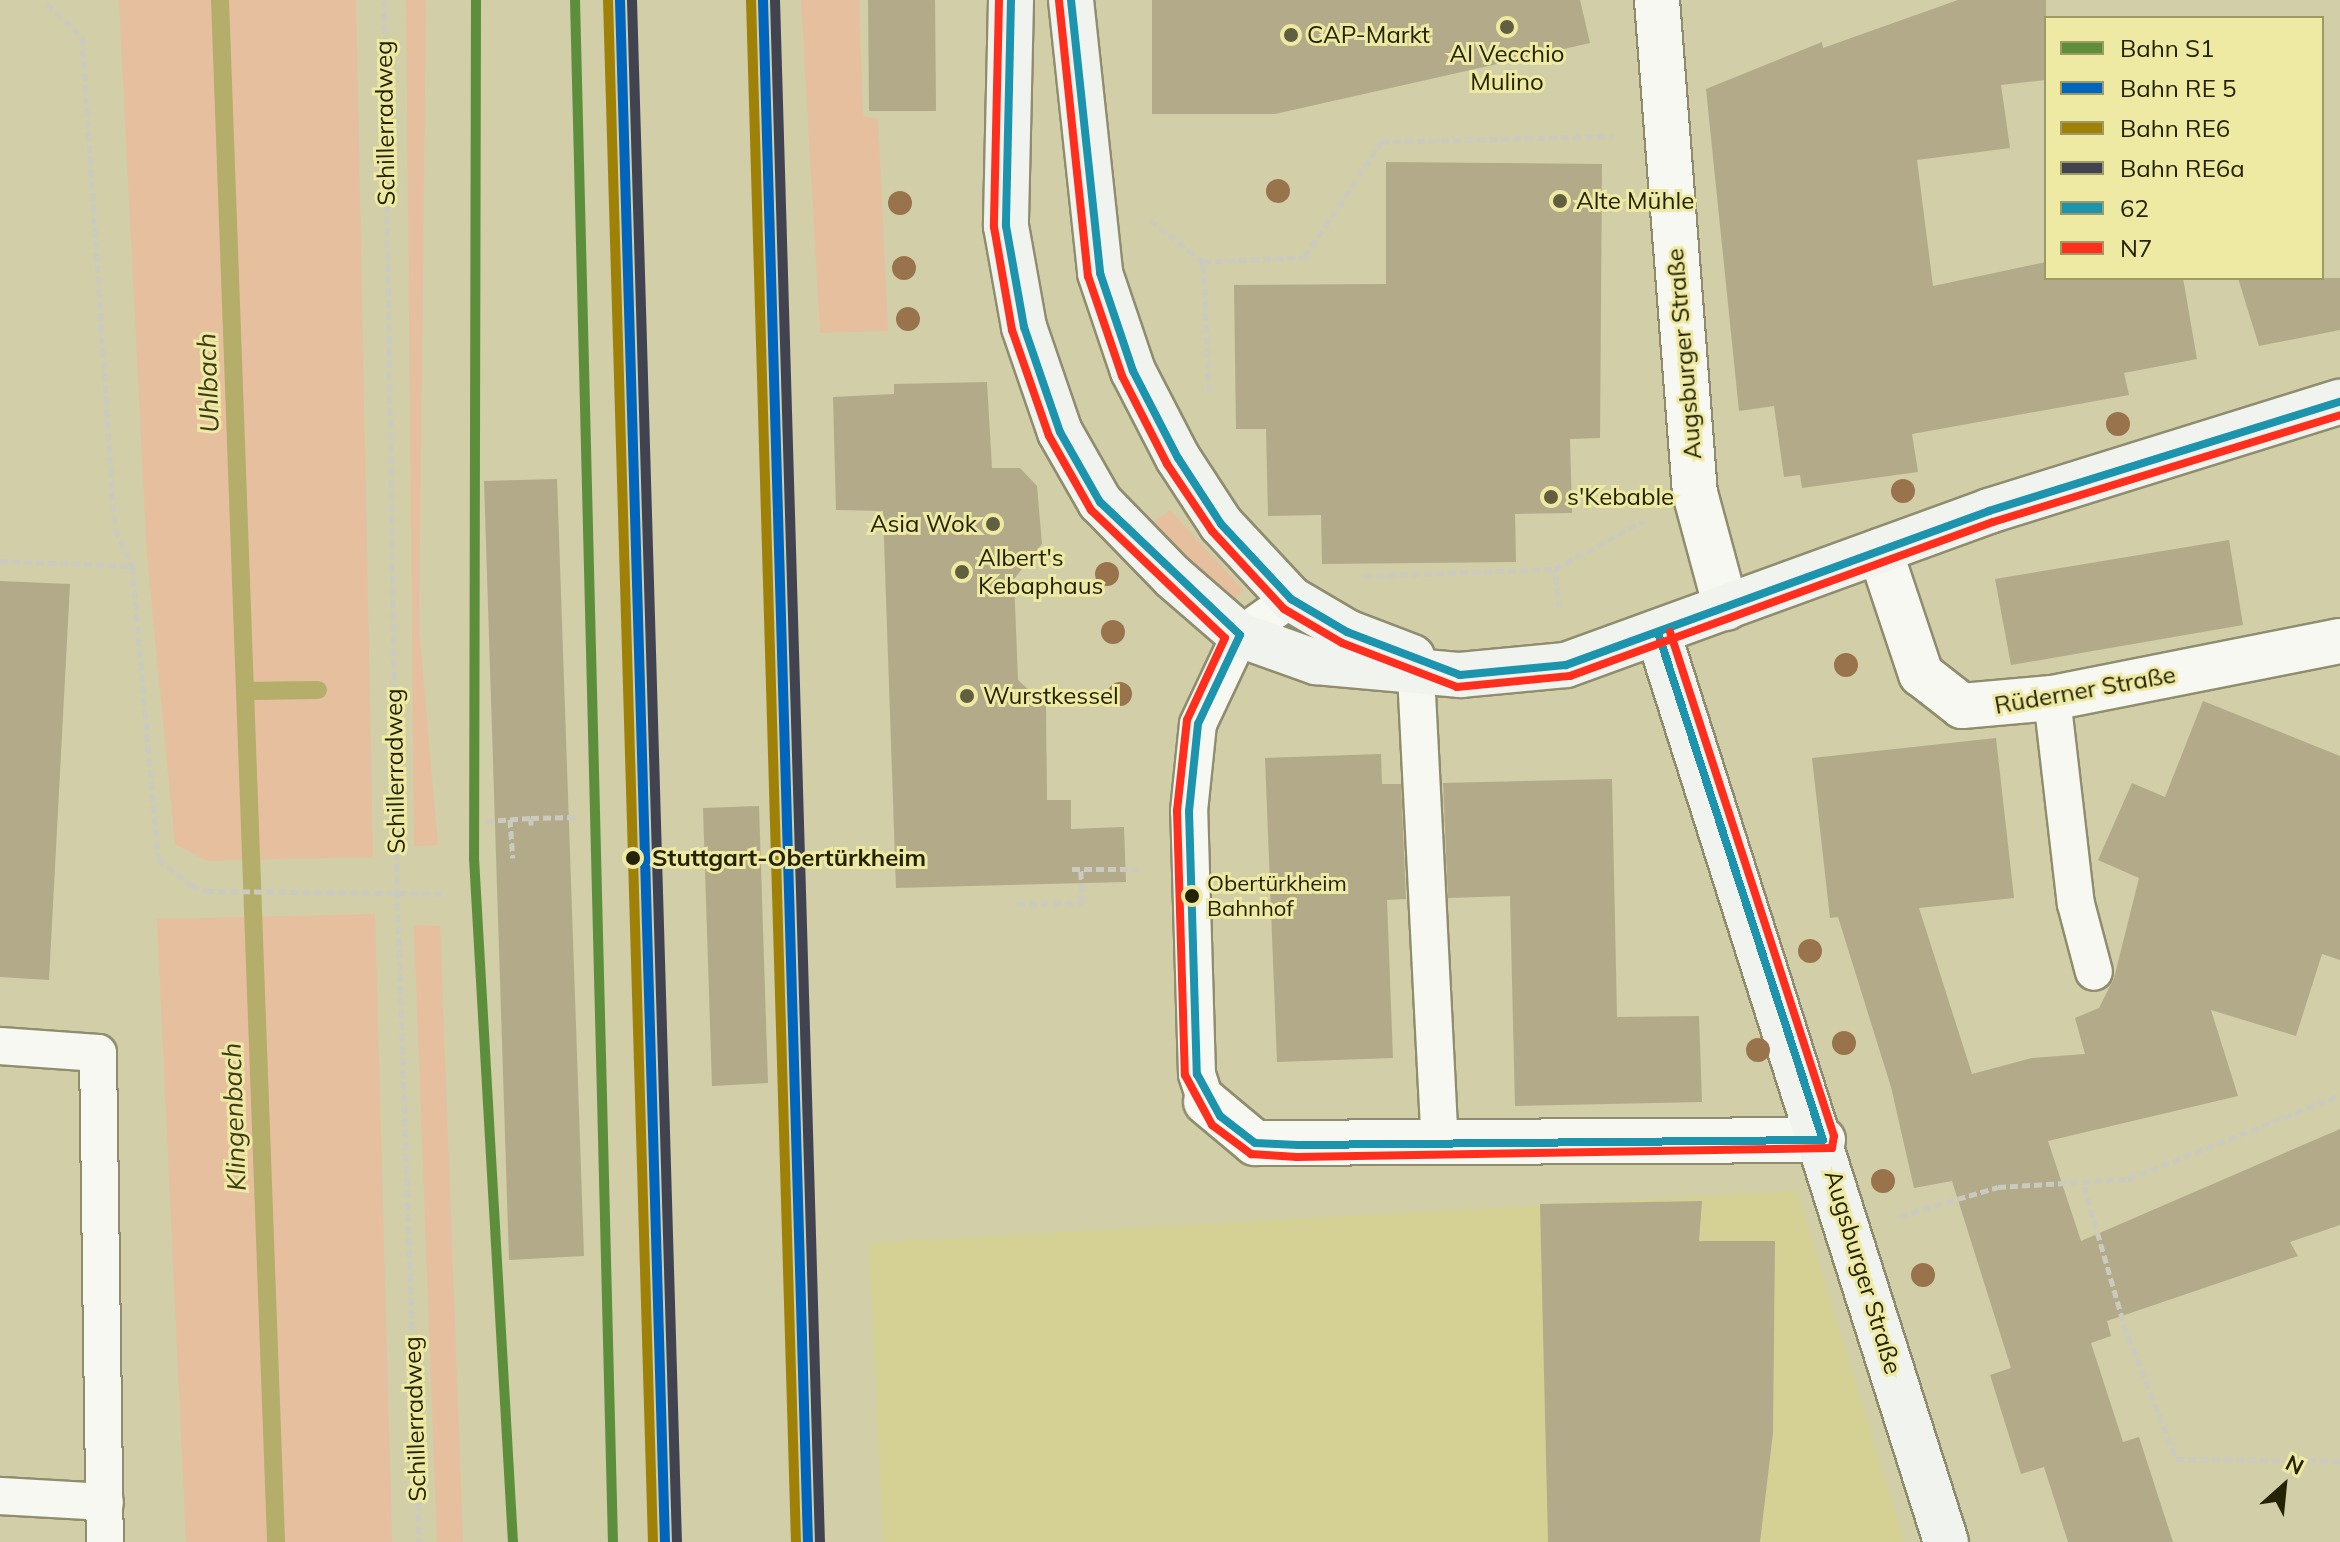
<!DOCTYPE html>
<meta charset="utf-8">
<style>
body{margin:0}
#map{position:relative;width:2340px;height:1542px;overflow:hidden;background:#d1cea8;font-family:Mulish,sans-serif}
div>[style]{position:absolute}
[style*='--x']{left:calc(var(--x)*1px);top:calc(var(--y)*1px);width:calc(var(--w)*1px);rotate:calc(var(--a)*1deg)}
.built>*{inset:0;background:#d5d195}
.green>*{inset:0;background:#e6c09e}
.stream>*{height:18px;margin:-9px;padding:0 9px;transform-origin:9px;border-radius:9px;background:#b4ae6a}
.building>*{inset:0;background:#b3aa8a}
.path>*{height:5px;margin-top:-2.5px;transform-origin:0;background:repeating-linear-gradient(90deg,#cbcabe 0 8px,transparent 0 12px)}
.roads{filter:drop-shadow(2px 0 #8f8d6e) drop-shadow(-2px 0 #8f8d6e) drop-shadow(0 2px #8f8d6e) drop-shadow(0 -2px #8f8d6e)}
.lane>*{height:36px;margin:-18px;padding:0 18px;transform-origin:18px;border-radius:18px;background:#f8f8f2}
.street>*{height:44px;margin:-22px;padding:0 22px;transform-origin:22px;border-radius:22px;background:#f8f8f2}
.secondary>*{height:44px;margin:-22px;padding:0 22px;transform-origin:22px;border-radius:22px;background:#f1f3ee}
.bus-1>*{height:8px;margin:-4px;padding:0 4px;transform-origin:4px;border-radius:4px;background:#1c94ad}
.bus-2>*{height:8px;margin:-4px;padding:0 4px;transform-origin:4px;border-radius:4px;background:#ff2e1d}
.rail-1>*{height:10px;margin:-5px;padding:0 5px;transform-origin:5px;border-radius:5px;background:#5c8e3c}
.rail-2>*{height:10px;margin:-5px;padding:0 5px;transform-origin:5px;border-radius:5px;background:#0065bd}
.rail-3>*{height:10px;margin:-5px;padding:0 5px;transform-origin:5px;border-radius:5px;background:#9f8107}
.rail-4>*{height:10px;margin:-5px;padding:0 5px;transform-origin:5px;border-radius:5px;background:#424351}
.trees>*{width:24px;height:24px;margin:-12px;border-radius:50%;background:#99734c}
.dots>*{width:22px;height:22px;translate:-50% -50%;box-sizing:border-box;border:4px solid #efeaa3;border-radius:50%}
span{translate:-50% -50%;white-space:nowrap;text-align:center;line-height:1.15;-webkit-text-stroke:6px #efeaa3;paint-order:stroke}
.bus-label{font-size:22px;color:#252306}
.left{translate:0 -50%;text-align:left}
.poi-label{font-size:24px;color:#252306}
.right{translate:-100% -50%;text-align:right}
.street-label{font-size:24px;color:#252306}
.stop-label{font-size:24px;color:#252306;font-weight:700}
.water-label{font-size:26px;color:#3e3b17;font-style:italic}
.legend{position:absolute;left:2044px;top:16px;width:280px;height:264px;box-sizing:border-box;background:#efeaa3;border:2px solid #9e9a64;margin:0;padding:10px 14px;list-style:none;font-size:24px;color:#252306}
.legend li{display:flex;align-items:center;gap:16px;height:40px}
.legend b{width:40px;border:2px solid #9e9a64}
.north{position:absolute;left:2244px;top:1446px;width:80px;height:80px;-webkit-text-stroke:6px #efeaa3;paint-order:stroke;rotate:27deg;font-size:22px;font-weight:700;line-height:32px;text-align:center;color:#252306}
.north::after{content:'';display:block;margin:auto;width:28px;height:36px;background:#252306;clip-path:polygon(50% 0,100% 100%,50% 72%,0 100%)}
</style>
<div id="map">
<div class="built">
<i style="clip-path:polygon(1797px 1191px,1904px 1542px,883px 1542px,869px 1243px)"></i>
</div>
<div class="green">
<i style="clip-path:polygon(119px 0,356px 0,373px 857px,207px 861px,175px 844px,147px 556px)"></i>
<i style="clip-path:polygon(406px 0,426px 0,419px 628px,438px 845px,414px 846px)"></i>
<i style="clip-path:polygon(801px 0,859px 0,863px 116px,878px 119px,888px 331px,820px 333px)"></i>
<i style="clip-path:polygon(1170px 510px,1243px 590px,1233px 602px,1150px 525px)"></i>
<i style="clip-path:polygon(375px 914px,392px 1542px,186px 1542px,157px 919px)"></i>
<i style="clip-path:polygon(414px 925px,440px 926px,463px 1542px,437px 1542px)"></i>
</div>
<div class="stream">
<i style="--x:220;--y:0;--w:691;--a:87.93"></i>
<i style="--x:245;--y:691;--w:73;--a:-0.8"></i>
<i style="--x:245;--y:691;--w:852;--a:87.91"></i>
</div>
<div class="building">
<i style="clip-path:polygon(868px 0,935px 0,936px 111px,869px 111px)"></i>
<i style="clip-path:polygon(1152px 0,1580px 0,1590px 43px,1275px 114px,1152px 114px)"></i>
<i style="clip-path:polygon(1958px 0,2046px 0,2046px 80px,2001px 85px,2010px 148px,1917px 160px,1933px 286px,2046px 262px,2046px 278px,2183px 278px,2197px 359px,2124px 373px,2129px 395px,1912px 434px,1918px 472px,1802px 488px,1800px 475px,1784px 477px,1774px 406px,1739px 411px,1706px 89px,1822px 42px,1823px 48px)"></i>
<i style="clip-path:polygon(1386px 162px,1602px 164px,1600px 438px,1570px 439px,1572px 513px,1515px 514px,1516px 562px,1322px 564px,1321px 515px,1268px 516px,1266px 429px,1236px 429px,1234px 285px,1386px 284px)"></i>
<i style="clip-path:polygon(2238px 278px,2340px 278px,2340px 330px,2259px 346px)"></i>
<i style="clip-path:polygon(987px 382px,992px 468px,1020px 468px,1037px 486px,1042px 544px,1014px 579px,1018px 680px,1046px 706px,1047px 800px,1071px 800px,1071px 829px,1124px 827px,1126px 882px,896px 888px,883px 511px,836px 510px,833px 397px,894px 394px,894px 384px)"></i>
<i style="clip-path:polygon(557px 479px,584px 1256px,509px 1260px,484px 481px)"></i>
<i style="clip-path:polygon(2229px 540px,2243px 625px,2011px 665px,1995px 579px)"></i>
<i style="clip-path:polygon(0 581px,70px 584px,49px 980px,0 977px)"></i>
<i style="clip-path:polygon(2203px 701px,2340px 756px,2340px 960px,2322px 954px,2296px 1036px,2211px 1010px,2238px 1096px,2048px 1141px,2081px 1241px,2340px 1129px,2340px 1225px,2290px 1242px,2298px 1256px,2107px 1321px,2111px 1336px,2091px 1343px,2123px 1442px,2139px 1437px,2173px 1542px,2068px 1542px,2044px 1467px,2021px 1474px,1990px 1375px,2011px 1368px,1952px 1181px,1914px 1188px,1891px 1087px,1838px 917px,1830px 918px,1812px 758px,1996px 738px,2014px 898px,1919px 908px,1972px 1074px,2032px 1058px,2085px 1054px,2075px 1018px,2099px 1008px,2114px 978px,2139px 878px,2098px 860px,2132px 783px,2165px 797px)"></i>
<i style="clip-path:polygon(1381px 754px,1382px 784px,1401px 784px,1406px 899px,1387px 900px,1393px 1058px,1277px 1062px,1265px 758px)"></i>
<i style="clip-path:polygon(1612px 779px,1617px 1017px,1699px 1016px,1702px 1102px,1515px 1106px,1510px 896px,1448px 898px,1443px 783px)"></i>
<i style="clip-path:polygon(759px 806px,768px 1083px,712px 1086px,703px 808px)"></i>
<i style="clip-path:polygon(1702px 1201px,1699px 1241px,1775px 1241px,1773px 1433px,1760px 1542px,1548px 1542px,1540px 1204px)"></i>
</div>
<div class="path">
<i style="--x:384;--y:0;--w:890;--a:89.16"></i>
<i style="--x:397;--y:890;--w:652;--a:88.07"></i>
<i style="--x:47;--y:4;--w:48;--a:43.3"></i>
<i style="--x:82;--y:37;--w:493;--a:86.2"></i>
<i style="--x:115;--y:529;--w:41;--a:65.3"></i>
<i style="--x:1150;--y:220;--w:68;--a:38.4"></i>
<i style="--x:1209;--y:392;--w:130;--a:-92.6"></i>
<i style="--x:1203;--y:262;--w:102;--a:-2.8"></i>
<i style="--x:1305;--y:257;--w:138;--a:-56.5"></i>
<i style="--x:1381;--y:142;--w:232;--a:-1.5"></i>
<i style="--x:0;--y:561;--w:132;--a:2.2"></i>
<i style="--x:132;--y:566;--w:294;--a:84.9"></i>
<i style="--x:158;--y:859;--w:42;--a:38.2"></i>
<i style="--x:191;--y:885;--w:16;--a:22"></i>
<i style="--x:206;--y:891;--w:235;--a:0.7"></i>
<i style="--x:1364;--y:576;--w:191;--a:-2.1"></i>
<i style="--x:1559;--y:608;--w:39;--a:-96"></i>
<i style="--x:1555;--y:569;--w:102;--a:-28.6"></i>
<i style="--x:510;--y:819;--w:39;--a:86"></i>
<i style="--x:486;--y:821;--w:45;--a:-3.8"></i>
<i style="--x:531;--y:825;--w:7;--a:-90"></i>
<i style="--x:531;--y:818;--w:45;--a:-1.3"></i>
<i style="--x:1072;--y:869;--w:66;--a:0"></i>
<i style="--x:1017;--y:904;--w:65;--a:-0.9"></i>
<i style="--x:1082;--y:903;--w:33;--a:-92"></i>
<i style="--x:2084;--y:1186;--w:145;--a:73.9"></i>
<i style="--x:2124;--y:1325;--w:144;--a:68.8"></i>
<i style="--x:2176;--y:1459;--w:164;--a:0.7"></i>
<i style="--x:1900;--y:1216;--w:102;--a:-16.5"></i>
<i style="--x:1998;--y:1187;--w:130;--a:-3.5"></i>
<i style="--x:2128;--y:1179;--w:228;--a:-21.6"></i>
</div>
<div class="roads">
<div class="lane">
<i style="--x:1416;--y:674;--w:471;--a:87.1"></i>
<i style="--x:2052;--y:698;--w:207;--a:83.4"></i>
<i style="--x:2076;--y:904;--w:70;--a:75.2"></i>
<i style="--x:0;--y:1046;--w:98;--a:4.1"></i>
<i style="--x:98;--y:1053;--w:489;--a:89.2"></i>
<i style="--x:1206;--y:1102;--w:29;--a:-108"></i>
<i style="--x:1197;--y:1074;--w:263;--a:-91.7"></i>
<i style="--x:1189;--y:811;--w:87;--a:-84.1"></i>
<i style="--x:1198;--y:724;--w:98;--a:-64.7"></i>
<i style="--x:1240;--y:635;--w:62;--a:-35.2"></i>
<i style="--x:0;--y:1496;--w:105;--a:3.3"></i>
</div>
<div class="street">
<i style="--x:1657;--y:0;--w:494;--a:85.6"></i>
<i style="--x:1695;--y:493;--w:119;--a:74.9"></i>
<i style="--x:1880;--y:551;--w:130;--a:71.6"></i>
<i style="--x:1921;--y:674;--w:52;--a:38"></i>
<i style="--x:1962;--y:706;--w:90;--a:-5.1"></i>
<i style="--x:2052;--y:698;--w:294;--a:-11.2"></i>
<i style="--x:1206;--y:1102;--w:64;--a:39.9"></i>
<i style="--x:1255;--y:1143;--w:568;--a:-0.3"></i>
</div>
<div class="secondary">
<i style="--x:1011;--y:0;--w:226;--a:91.3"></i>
<i style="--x:1006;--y:226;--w:103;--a:79.9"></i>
<i style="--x:1024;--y:327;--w:111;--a:71.1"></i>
<i style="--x:1060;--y:432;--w:81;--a:60.3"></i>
<i style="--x:1100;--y:502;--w:105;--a:45.8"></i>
<i style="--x:1173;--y:577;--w:89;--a:40.9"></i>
<i style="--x:1240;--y:635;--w:81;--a:19.6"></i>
<i style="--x:1316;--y:662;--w:145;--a:5.2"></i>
<i style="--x:1460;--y:675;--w:106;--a:-5.4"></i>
<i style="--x:1566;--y:665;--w:450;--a:-20"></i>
<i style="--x:1989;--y:511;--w:368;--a:-17.3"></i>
<i style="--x:1071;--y:0;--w:275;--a:83.9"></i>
<i style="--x:1100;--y:273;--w:103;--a:71.4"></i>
<i style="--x:1133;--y:371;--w:98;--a:62.7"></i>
<i style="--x:1178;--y:458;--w:79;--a:56.9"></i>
<i style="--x:1221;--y:524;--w:103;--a:47"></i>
<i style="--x:1291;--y:599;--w:65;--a:30.5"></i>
<i style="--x:1347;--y:632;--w:70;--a:21"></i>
<i style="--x:1659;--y:636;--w:950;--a:72.42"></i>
</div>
</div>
<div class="bus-1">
<i style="--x:1011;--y:0;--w:226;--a:91.3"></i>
<i style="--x:1006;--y:226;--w:103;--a:79.9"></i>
<i style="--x:1024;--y:327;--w:111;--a:71.1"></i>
<i style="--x:1060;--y:432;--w:81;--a:60.3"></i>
<i style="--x:1100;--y:502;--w:193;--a:43.5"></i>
<i style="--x:1240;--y:635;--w:98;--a:115.3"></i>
<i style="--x:1198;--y:724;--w:87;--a:95.9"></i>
<i style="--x:1189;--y:811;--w:263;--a:88.3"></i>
<i style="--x:1197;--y:1074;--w:48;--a:61.3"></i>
<i style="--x:1220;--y:1116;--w:44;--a:37.6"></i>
<i style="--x:1255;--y:1143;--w:43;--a:2.7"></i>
<i style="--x:1298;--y:1145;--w:525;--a:-0.55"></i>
<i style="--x:1823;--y:1140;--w:530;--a:-108.02"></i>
<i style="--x:1071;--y:0;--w:275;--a:83.9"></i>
<i style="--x:1100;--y:273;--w:103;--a:71.4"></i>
<i style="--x:1133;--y:371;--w:98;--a:62.7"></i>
<i style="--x:1178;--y:458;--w:79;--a:56.9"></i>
<i style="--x:1221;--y:524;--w:103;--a:47"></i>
<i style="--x:1291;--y:599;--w:65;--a:30.5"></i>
<i style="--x:1347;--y:632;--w:121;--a:20.8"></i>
<i style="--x:1460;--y:675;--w:106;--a:-5.4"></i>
<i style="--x:1566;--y:665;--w:450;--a:-20"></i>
<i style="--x:1989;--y:511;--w:368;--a:-17.3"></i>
</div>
<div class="bus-2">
<i style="--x:999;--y:0;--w:227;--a:91.3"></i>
<i style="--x:994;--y:227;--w:105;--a:80.1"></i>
<i style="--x:1012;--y:330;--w:112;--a:70.8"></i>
<i style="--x:1049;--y:436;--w:85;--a:60.4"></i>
<i style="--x:1091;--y:510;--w:185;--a:43.7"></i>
<i style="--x:1225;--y:638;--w:90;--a:114.9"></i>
<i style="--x:1187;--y:720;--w:92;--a:96.3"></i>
<i style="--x:1177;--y:811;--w:264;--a:88.3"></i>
<i style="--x:1185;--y:1075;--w:57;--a:61.6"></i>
<i style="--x:1212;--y:1125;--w:49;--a:36.6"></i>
<i style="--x:1251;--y:1154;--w:46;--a:3.7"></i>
<i style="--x:1297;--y:1157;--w:535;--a:-0.96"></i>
<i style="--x:1832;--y:1148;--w:12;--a:-81"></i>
<i style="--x:1834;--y:1136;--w:530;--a:-108.02"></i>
<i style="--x:1059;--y:1;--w:277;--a:84"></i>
<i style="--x:1088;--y:276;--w:106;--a:71.2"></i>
<i style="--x:1122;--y:376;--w:99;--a:62.9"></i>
<i style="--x:1167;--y:464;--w:81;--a:56.1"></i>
<i style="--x:1212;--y:531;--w:106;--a:47.3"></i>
<i style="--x:1284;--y:609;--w:67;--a:30.4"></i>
<i style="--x:1342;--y:643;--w:123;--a:20.9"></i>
<i style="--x:1457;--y:687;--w:114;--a:-5.6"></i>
<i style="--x:1570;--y:676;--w:450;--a:-20"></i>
<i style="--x:1993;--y:522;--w:363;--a:-17.1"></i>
</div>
<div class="rail-1">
<i style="--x:476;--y:0;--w:858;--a:90.13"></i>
<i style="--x:474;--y:858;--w:685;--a:86.74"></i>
<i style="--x:575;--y:0;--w:1542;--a:88.59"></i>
</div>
<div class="rail-2">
<i style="--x:620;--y:0;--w:1543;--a:88.33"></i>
<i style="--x:763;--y:0;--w:1543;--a:88.33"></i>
</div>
<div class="rail-3">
<i style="--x:608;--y:0;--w:1543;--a:88.33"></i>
<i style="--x:751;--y:0;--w:1543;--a:88.33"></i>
</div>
<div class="rail-4">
<i style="--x:632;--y:0;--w:1543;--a:88.33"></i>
<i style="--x:775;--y:0;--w:1543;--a:88.33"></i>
</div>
<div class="trees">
<i style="left:1278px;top:191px"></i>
<i style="left:900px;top:203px"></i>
<i style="left:904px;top:268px"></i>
<i style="left:908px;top:319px"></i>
<i style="left:2118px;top:424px"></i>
<i style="left:1903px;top:491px"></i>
<i style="left:1107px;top:574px"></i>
<i style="left:1113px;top:632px"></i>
<i style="left:1846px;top:665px"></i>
<i style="left:1120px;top:694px"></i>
<i style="left:1810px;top:951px"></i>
<i style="left:1844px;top:1043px"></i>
<i style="left:1758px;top:1050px"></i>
<i style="left:1883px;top:1181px"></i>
<i style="left:1923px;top:1275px"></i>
</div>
<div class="dots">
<i style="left:1507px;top:27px;background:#615f3f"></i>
<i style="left:1291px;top:35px;background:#615f3f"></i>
<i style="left:1560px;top:201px;background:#615f3f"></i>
<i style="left:1551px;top:497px;background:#615f3f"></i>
<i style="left:993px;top:524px;background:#615f3f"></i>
<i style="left:962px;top:572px;background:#615f3f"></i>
<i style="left:967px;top:696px;background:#615f3f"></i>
<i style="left:633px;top:858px;background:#252306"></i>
<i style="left:1192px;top:896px;background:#252306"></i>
</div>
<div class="bus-label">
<span class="left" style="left:1207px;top:896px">Obertürkheim<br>Bahnhof</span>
</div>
<div class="poi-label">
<span class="left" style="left:1307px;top:35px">CAP-Markt</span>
<span style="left:1507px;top:68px">Al Vecchio<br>Mulino</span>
<span class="left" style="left:1576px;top:201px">Alte Mühle</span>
<span class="left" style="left:1567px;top:497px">s'Kebable</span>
<span class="right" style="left:977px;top:524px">Asia Wok</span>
<span class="left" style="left:978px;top:572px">Albert's<br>Kebaphaus</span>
<span class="left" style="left:983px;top:696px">Wurstkessel</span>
</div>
<div class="street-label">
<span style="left:385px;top:123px;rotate:-91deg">Schillerradweg</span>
<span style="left:1684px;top:354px;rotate:-95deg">Augsburger Straße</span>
<span style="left:2085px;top:690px;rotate:-10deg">Rüderner Straße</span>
<span style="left:395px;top:771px;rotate:-91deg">Schillerradweg</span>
<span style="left:1863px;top:1272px;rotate:73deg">Augsburger Straße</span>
<span style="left:415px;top:1419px;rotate:-92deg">Schillerradweg</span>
</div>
<div class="stop-label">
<span class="left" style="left:652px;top:858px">Stuttgart-Obertürkheim</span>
</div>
<div class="water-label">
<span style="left:208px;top:383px;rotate:-92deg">Uhlbach</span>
<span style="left:234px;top:1117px;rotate:-92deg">Klingenbach</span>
</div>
<ul class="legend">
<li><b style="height:10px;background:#5c8e3c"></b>Bahn S1</li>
<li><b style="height:10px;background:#0065bd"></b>Bahn RE 5</li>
<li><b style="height:10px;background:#9f8107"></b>Bahn RE6</li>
<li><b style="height:10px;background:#424351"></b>Bahn RE6a</li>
<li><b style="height:10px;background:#1c94ad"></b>62</li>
<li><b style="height:10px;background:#ff2e1d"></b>N7</li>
</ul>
<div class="north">N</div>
</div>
